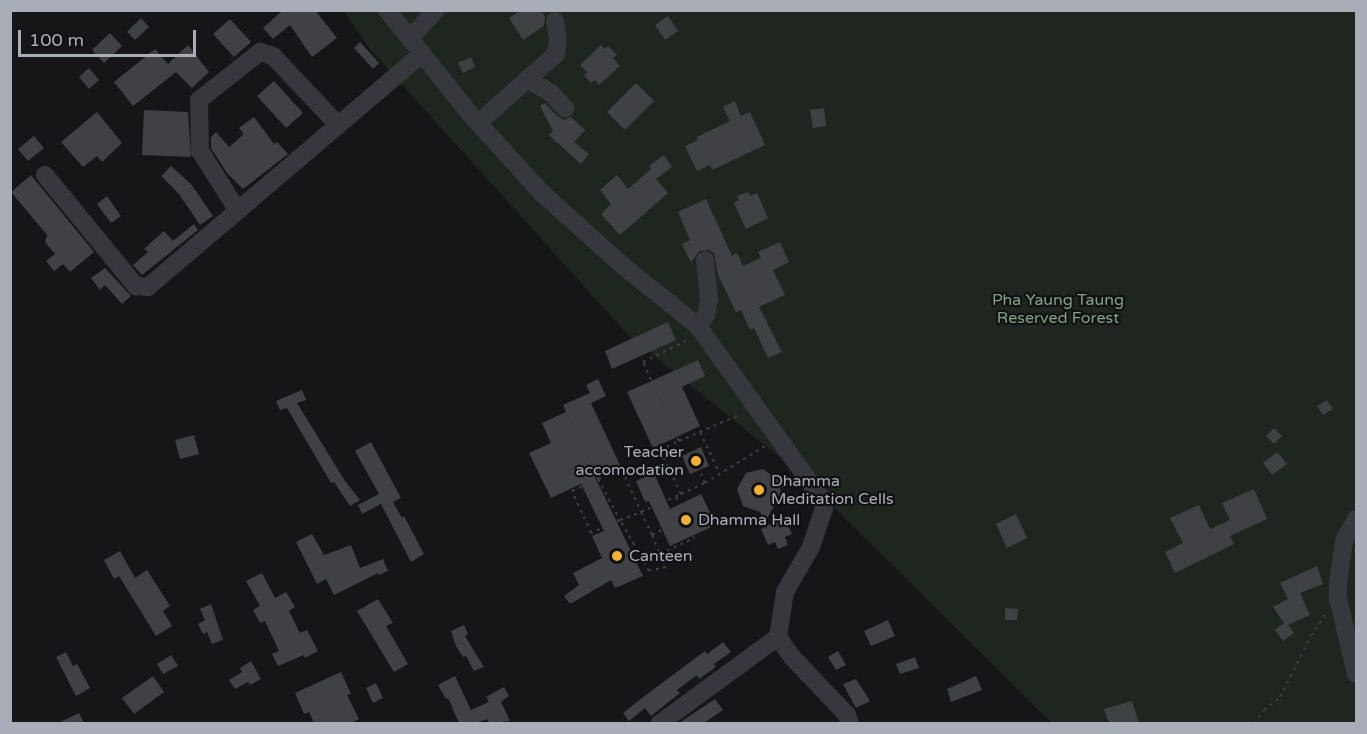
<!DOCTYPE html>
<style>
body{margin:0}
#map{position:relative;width:1367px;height:734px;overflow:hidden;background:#161618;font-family:"Varela Round",sans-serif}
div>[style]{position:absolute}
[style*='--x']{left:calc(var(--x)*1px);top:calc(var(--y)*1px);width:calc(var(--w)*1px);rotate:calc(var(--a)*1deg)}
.green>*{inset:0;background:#1e261f}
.building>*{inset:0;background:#404145}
.path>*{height:2px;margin-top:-1px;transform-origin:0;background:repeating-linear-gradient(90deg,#3d3f44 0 3px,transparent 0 7.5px)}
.minor>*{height:18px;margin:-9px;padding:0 9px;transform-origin:9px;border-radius:9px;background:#37383d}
.dots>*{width:16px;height:16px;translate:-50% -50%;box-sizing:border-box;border:3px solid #111113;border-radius:50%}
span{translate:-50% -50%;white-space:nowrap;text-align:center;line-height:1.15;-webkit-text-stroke:4.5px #111113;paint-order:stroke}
.park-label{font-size:16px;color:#7fa381}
.poi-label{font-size:16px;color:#a8adb8}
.right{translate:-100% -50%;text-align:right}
.left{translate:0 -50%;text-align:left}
.frame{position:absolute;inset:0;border:12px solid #a8adb8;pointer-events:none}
.scale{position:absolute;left:18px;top:30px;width:178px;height:27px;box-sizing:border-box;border:3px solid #a8adb8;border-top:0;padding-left:8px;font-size:18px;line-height:21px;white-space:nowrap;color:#a8adb8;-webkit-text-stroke:4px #111113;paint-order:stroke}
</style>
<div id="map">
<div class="green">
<i style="clip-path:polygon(344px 11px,1356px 11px,1356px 723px,1052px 723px,797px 471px,627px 334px,369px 48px)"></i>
</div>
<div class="building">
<i style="clip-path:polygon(283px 10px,315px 10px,337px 38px,312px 57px,290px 25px,273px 39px,263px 28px)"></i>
<i style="clip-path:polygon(521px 10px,541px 10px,545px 17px,544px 26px,523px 40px,509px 18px)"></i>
<i style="clip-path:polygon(668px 16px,678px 31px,665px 40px,655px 25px)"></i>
<i style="clip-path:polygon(141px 18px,149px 27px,135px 40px,127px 32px)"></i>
<i style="clip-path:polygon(230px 19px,251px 42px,234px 57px,213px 34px)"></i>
<i style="clip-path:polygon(110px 33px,122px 46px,104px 63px,92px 50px)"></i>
<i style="clip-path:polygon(360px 42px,379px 63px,373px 69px,354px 48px)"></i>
<i style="clip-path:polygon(188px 45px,209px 72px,192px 88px,176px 72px,133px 106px,114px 82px,155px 49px,168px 64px)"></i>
<i style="clip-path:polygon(601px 45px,605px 49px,608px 46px,617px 55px,613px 58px,620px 66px,599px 85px,595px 80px,591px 83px,584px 75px,587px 72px,580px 65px)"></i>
<i style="clip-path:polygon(471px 57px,475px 67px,463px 73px,458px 63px)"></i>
<i style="clip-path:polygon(89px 68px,99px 80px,89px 89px,79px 77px)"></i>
<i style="clip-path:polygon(274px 81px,303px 113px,286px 128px,257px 96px)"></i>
<i style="clip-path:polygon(636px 83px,654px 101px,625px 130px,607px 112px)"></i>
<i style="clip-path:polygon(735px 101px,741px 116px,750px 112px,765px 145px,712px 170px,710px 165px,697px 171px,685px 146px,698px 140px,697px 137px,730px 121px,723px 107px)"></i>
<i style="clip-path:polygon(545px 103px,557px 116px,564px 120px,571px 117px,585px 130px,574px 142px,589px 154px,581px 164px,549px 135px,553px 131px,540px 106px)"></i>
<i style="clip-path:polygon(824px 108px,826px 126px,813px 128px,810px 110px)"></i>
<i style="clip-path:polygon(144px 110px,188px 112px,191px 157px,142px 155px)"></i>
<i style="clip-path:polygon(97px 112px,122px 143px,102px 162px,97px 156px,83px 167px,61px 142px)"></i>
<i style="clip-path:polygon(254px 117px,274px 144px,277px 142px,288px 154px,243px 189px,227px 173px,211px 148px,211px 137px,216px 132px,229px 147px,244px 134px,239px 128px)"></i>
<i style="clip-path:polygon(34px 136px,44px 148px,28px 161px,18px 149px)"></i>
<i style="clip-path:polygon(664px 155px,672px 167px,656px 179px,668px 193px,620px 235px,601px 214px,611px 204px,600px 190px,617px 175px,628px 189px,651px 169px,649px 166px)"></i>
<i style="clip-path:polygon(171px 166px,191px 184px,213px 216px,200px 225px,179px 194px,161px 176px)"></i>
<i style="clip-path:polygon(31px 175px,94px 252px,70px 272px,63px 264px,54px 271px,46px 261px,55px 254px,45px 242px,47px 235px,11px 192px)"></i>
<i style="clip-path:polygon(748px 192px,750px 196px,757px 193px,768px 218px,746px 229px,734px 203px,739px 200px,737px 196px)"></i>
<i style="clip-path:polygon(107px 196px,121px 216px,111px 223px,97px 204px)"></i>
<i style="clip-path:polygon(706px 199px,732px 256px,737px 253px,743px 266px,761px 258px,758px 252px,780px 242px,789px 262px,773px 270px,785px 295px,759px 307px,782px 352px,768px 358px,754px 328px,750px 330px,741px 310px,736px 312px,718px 275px,714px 253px,709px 250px,699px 251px,691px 263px,682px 244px,690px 240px,678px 212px)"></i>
<i style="clip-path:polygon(194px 224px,198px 230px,142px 275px,133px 265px,148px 252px,144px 249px,164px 231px,173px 241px)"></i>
<i style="clip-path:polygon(105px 268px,131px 296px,122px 304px,105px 285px,100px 290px,91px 278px)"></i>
<i style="clip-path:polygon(668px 322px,676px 340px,612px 369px,605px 351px)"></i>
<i style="clip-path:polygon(698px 360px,705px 376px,682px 387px,700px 426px,653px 448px,627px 392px)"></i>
<i style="clip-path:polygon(598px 379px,606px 396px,591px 403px,620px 465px,595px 477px,643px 576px,615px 588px,611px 580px,570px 604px,564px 596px,579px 585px,573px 573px,602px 558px,592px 536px,604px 531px,581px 484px,551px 498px,529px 453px,551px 443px,542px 423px,566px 412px,563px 405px,590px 393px,586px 385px)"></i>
<i style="clip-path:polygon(302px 390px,306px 400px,297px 403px,345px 481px,360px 500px,350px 506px,334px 482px,331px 483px,287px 408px,280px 410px,276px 401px)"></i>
<i style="clip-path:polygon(1327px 400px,1333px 409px,1323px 415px,1317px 406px)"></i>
<i style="clip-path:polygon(1274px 428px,1282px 436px,1274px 444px,1266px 436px)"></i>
<i style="clip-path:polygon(194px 435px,199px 454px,180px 459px,175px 440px)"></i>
<i style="clip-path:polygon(371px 442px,401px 498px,393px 502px,402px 518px,404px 516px,424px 554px,411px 562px,381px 504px,362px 514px,358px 505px,379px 494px,355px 451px)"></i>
<i style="clip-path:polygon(701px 447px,709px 466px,690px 474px,682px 456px)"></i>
<i style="clip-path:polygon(1277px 452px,1287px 464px,1272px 475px,1263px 463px)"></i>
<i style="clip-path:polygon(763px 469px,778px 480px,781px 492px,765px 523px,760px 512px,743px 506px,737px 489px,746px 473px)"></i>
<i style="clip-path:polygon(654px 473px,670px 509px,701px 494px,716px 525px,670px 546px,649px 501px,645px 502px,636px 481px)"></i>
<i style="clip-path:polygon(1254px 489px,1267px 519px,1230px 536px,1234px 544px,1175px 573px,1165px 552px,1183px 543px,1170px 518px,1199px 505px,1210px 529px,1230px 520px,1222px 503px)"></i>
<i style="clip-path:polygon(1016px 514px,1027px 538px,1007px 548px,996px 524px)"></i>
<i style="clip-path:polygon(784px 517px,792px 534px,785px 537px,788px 545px,778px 549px,775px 542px,768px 545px,761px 529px)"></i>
<i style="clip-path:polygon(312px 534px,324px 555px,351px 545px,360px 568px,383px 559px,388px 571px,379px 575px,378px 573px,334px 595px,326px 579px,317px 584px,296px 542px)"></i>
<i style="clip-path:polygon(120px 551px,135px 578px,147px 570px,170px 606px,163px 611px,172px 626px,156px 636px,119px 576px,114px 579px,104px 560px)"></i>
<i style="clip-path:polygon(1317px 566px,1323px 584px,1300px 593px,1310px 615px,1288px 625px,1294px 633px,1283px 641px,1275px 630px,1284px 623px,1273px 607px,1288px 599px,1280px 583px)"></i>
<i style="clip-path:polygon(262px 573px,275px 598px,286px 592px,295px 607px,289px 611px,300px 633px,307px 630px,318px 651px,305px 658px,304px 655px,278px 666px,272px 654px,279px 651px,265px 621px,260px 623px,253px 610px,260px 606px,246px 581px)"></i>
<i style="clip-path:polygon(378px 599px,393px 623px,386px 626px,408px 664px,394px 672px,357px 611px)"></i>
<i style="clip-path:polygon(211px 604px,223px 640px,212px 644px,207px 632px,203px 634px,198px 624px,205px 620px,200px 609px)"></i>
<i style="clip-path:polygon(1005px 608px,1018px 609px,1017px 620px,1005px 620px)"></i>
<i style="clip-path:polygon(888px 620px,895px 636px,871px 646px,864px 631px)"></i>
<i style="clip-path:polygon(464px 625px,468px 634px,465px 636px,484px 667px,474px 671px,466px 656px,463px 657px,456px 646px,451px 631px)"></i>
<i style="clip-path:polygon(723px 642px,731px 652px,714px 664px,716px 667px,699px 679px,697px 675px,677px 690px,680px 693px,651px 716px,645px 708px,629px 721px,623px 713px,642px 698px,705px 651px,707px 654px)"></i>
<i style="clip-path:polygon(838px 651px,846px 665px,836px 670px,828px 657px)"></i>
<i style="clip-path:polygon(66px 652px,73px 666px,77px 664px,90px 688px,76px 696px,56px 657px)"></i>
<i style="clip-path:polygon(171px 655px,178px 666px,163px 674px,157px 664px)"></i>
<i style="clip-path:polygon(915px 657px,919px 668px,900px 674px,896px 664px)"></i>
<i style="clip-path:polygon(251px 661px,261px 679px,250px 685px,248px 682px,235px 689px,229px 680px,242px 672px,240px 668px)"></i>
<i style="clip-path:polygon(341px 672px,351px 694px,347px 695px,359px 719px,350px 723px,314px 723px,309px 712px,304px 714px,295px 693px)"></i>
<i style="clip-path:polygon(153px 676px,164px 692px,134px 714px,122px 698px)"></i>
<i style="clip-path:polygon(455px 676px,471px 710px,489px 702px,486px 697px,504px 687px,509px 696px,501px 702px,510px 721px,489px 723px,487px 719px,476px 723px,459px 723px,448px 698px,446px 699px,438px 685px)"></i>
<i style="clip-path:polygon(976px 676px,982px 690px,951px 702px,947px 689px)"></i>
<i style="clip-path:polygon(856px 679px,870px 701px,856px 708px,843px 684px)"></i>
<i style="clip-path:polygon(376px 683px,383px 698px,373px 703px,366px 688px)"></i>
<i style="clip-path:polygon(715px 699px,723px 710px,704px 723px,679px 723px)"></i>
<i style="clip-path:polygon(1132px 701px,1139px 723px,1109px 723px,1104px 709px)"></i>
<i style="clip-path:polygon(79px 713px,84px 723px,58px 723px)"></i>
</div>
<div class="path">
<i style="--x:568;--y:415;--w:71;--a:64.9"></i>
<i style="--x:598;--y:479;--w:26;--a:-21"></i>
<i style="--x:622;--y:470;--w:46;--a:65.7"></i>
<i style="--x:641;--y:512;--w:25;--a:64"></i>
<i style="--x:652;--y:535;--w:21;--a:67"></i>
<i style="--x:660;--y:554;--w:14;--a:65"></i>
<i style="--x:666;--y:567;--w:17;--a:167"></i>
<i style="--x:649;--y:571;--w:59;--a:-119.6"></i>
<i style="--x:620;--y:520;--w:22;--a:-21"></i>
<i style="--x:641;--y:512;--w:44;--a:-24.2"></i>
<i style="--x:681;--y:494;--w:49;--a:-115.5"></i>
<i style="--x:660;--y:450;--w:21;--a:-25"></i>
<i style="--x:679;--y:441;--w:87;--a:-114.5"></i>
<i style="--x:643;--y:362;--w:52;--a:-26.1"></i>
<i style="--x:700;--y:432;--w:44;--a:64.6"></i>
<i style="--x:679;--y:441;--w:68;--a:-23.5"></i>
<i style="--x:598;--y:479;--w:47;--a:61.8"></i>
<i style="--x:620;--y:520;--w:32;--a:156"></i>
<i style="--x:591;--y:533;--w:46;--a:-114.3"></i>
<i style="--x:572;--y:491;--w:29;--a:-25"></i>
<i style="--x:705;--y:483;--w:70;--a:-31.7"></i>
<i style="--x:681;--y:494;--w:26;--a:-25"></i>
<i style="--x:705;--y:483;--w:14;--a:-115"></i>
<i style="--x:676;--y:497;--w:8;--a:60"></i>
<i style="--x:652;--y:535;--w:11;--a:-27"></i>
<i style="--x:660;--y:554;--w:38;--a:-25"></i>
<i style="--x:694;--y:538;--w:2;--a:-117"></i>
<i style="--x:1254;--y:724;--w:17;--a:-54"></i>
<i style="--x:1264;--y:710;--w:21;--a:-39"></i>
<i style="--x:1280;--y:697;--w:68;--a:-63.1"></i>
<i style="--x:1311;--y:636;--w:27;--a:-56"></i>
</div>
<div class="minor">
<i style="--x:387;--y:10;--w:133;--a:51.4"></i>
<i style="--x:470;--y:114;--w:107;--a:47.7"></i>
<i style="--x:542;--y:193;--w:109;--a:42"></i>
<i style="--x:623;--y:266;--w:96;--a:38.7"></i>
<i style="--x:698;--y:326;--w:213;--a:54.4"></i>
<i style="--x:822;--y:499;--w:9;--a:77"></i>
<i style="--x:824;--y:508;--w:41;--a:108.4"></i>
<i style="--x:811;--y:547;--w:52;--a:120"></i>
<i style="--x:785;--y:592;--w:46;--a:98.8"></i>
<i style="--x:778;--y:637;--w:24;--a:55"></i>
<i style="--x:792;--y:657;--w:80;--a:46.5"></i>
<i style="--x:847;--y:715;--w:9;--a:72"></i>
<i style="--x:410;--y:38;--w:38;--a:-47"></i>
<i style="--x:527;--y:79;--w:28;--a:30"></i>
<i style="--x:551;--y:93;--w:21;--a:47"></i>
<i style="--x:478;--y:123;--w:104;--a:-41.5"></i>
<i style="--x:556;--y:54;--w:14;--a:-82"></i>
<i style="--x:558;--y:40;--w:19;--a:-99"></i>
<i style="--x:45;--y:175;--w:144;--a:50.7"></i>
<i style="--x:136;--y:286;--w:12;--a:5"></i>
<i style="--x:148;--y:287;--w:360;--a:-40.4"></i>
<i style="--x:238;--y:211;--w:71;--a:-122.3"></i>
<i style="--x:200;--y:151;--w:51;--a:-91.1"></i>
<i style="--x:199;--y:100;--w:78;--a:-38.2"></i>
<i style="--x:260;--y:52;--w:14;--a:17"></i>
<i style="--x:273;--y:56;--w:95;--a:46.7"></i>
<i style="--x:698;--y:326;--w:14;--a:-54"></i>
<i style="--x:706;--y:315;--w:15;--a:-79"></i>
<i style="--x:709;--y:300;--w:40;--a:-95.7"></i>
<i style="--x:1356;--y:519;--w:25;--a:119"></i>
<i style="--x:1344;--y:541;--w:42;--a:98.1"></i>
<i style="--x:1338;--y:583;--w:15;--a:90"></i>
<i style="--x:1338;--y:598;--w:78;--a:76.7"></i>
<i style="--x:659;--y:724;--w:147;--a:-36.2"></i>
</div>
<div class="dots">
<i style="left:696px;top:461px;background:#f2b134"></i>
<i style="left:759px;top:490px;background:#f2b134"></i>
<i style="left:686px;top:520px;background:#f2b134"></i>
<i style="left:617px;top:556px;background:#f2b134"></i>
</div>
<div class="park-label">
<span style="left:1058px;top:309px">Pha Yaung Taung<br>Reserved Forest</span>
</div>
<div class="poi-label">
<span class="right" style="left:684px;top:461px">Teacher<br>accomodation</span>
<span class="left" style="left:771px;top:490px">Dhamma<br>Meditation Cells</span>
<span class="left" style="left:698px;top:520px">Dhamma Hall</span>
<span class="left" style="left:629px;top:556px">Canteen</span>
</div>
<div class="frame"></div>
<div class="scale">100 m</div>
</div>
